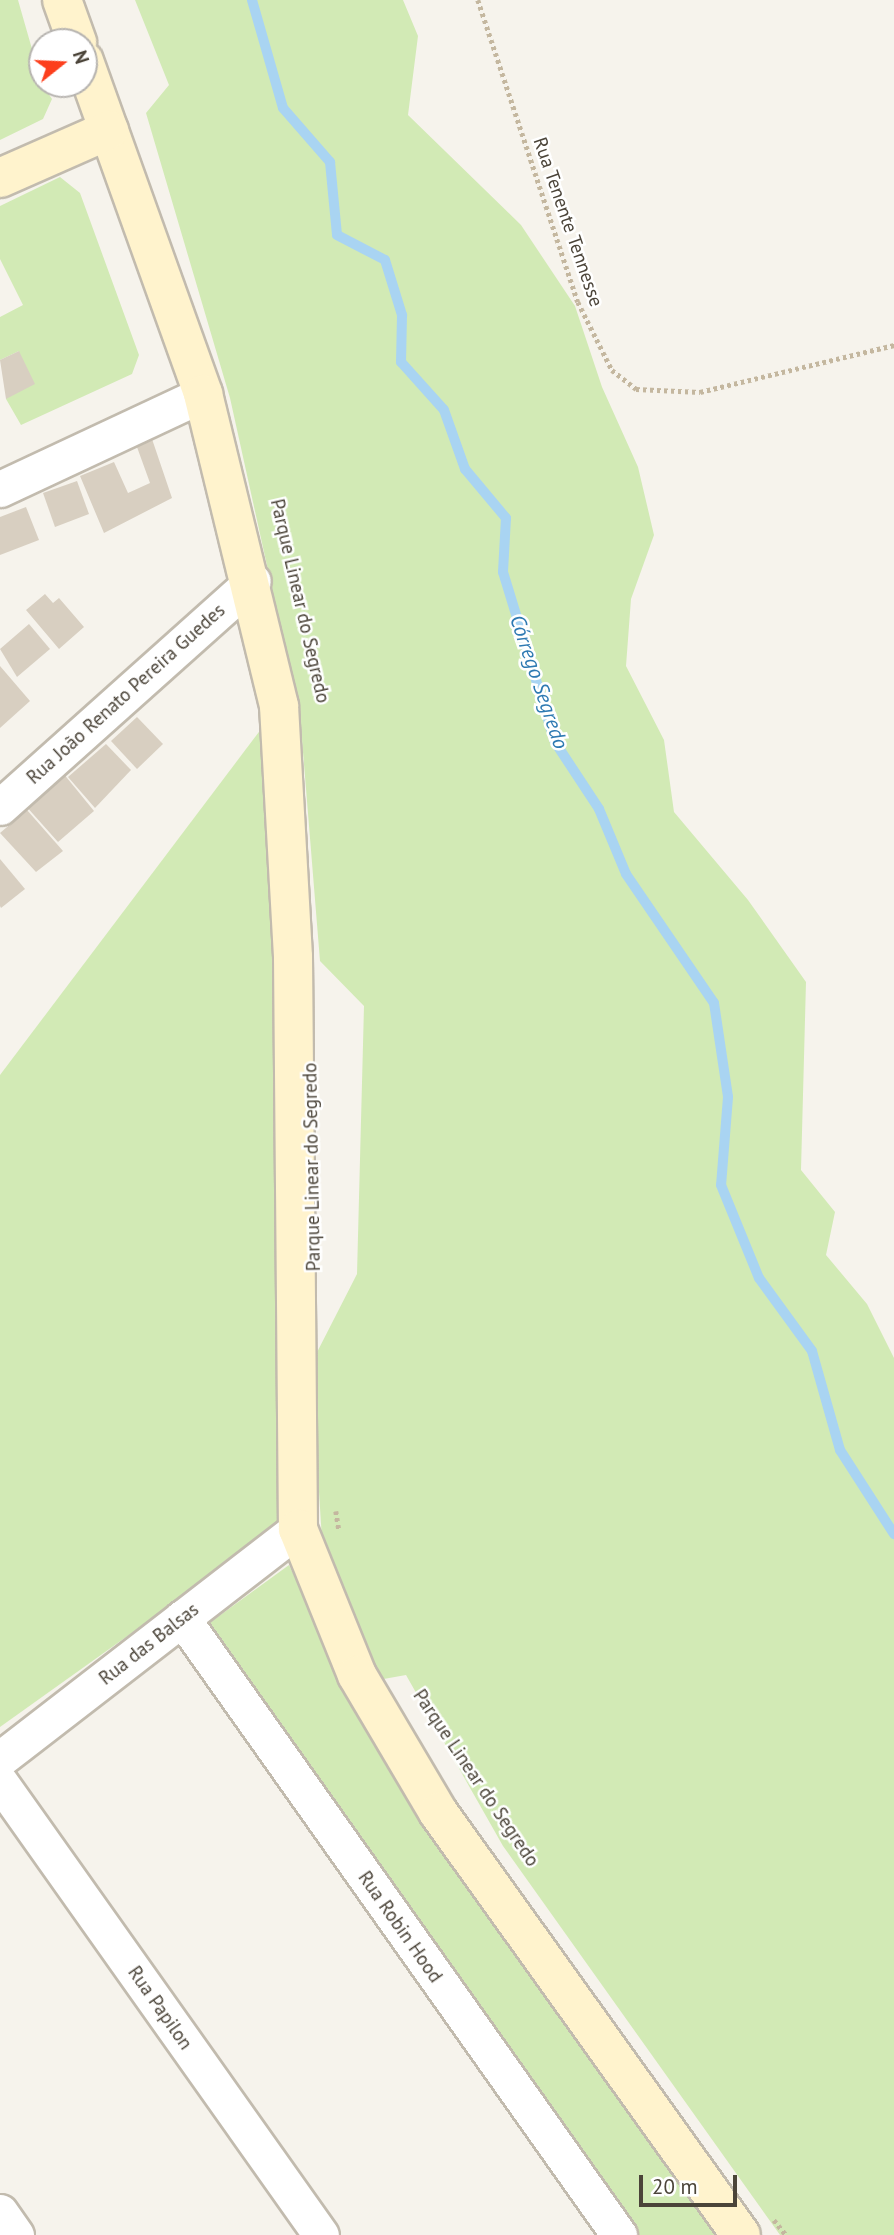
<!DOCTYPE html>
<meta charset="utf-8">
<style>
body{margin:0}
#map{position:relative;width:894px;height:2235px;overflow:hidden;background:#f6f3ec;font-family:"PT Sans",sans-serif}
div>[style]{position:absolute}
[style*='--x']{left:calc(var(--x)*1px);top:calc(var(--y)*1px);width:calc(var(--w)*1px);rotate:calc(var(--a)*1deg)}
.green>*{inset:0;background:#d2eab5}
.stream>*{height:10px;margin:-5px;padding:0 5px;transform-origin:5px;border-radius:5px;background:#a9d4f2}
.building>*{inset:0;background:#d8cfc1}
.path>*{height:4.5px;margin-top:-2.25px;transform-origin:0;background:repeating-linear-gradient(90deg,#c4b79f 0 3.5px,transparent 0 7px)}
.roads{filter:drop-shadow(2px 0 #c2bbae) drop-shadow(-2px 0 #c2bbae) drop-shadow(0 2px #c2bbae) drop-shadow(0 -2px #c2bbae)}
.street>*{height:35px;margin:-17.5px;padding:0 17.5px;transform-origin:17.5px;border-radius:17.5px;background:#fff}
.secondary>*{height:38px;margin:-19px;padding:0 19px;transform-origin:19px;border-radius:19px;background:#fff3cd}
span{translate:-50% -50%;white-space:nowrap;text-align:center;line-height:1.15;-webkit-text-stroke:5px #fff;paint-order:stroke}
.street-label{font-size:19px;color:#4b4439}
.water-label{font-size:21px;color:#2e7ab2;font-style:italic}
.north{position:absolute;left:28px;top:28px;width:70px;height:70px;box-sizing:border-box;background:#fff;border:2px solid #b7b4b0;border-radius:50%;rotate:72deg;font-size:19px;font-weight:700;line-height:28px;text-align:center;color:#4b4439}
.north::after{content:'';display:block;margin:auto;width:24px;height:32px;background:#fc3f1d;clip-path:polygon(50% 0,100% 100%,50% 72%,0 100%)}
.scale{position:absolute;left:639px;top:2175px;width:98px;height:32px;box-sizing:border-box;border:4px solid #4b4439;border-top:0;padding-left:9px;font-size:21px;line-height:24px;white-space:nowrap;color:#4b4439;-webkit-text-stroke:5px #fff;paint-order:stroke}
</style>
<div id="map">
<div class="green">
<i style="clip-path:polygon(0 0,18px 0,42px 84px,52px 99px,43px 119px,0 140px)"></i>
<i style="clip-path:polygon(135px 0,403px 0,418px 36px,408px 115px,521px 225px,575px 306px,602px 387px,638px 467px,654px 535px,631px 599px,626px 666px,664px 740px,674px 812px,748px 900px,806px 982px,801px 1170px,835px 1212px,826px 1255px,867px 1304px,894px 1358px,894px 2235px,780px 2235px,503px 1846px,406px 1675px,378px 1680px,324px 1572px,311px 1364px,357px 1274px,364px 1006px,320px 961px,300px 715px,230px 398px,146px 113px,169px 85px)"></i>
<i style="clip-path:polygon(60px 177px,80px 193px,139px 355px,132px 374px,21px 425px,6px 399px,19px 351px,0 360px,0 317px,23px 305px,0 259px,0 206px)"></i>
<i style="clip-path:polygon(274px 712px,287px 1522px,0 1727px,0 1075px)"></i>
<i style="clip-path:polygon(289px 1565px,343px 1678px,731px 2235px,635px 2235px,204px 1627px)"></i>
</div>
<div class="stream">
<i style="--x:252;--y:0;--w:112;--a:74"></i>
<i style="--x:283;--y:108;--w:72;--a:49"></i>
<i style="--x:330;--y:162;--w:73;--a:84.5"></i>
<i style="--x:337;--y:235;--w:54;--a:27.5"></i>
<i style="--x:385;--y:260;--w:58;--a:72.8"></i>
<i style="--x:402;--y:315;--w:47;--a:91.2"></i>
<i style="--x:401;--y:362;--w:64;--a:48.1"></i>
<i style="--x:444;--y:410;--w:63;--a:70.4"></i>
<i style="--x:465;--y:469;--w:64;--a:50.1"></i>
<i style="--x:506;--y:518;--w:54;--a:93.2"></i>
<i style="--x:503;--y:572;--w:178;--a:73"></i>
<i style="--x:555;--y:742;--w:80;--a:56.7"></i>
<i style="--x:599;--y:809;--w:70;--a:67.4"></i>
<i style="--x:626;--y:874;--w:156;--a:55.7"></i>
<i style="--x:714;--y:1003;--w:95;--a:81.5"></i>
<i style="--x:728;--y:1097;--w:88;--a:94.5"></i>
<i style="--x:721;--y:1185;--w:100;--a:67.8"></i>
<i style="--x:759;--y:1278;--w:90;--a:54"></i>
<i style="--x:812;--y:1351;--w:103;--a:74.2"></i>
<i style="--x:840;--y:1450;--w:100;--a:57.3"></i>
</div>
<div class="building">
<i style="clip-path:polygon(19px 351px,35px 384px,6px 399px,0 360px)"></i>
<i style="clip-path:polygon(140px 434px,152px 439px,172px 498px,104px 533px,80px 476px,114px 462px,128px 493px,150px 483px,133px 436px)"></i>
<i style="clip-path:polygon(77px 481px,89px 514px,55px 527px,43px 493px)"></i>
<i style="clip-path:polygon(26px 507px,39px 540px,0 555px,0 517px)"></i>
<i style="clip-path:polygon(45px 594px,53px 603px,59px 598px,84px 627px,59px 649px,26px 610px)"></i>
<i style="clip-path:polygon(29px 624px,50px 649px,17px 677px,0 649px)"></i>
<i style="clip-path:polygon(0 666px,30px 701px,0 728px)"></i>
<i style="clip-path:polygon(137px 717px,163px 744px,137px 769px,111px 741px)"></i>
<i style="clip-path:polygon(106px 744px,131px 770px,95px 808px,68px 777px)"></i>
<i style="clip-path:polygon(54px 762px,94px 811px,58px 842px,17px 796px)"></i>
<i style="clip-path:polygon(27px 810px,63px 851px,36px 872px,0 833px)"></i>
<i style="clip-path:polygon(0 859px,25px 889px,1px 908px,0 906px)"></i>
</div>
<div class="path">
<i style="--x:478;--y:0;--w:318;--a:71.7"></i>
<i style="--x:578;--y:302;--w:76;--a:63.4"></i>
<i style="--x:612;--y:370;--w:31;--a:38"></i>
<i style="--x:636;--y:389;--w:64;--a:2.7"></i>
<i style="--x:700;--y:392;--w:200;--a:-13.6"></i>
<i style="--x:336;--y:1511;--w:19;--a:81"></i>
<i style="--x:774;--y:2220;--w:19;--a:51"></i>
</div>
<div class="roads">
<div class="street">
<i style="--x:0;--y:489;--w:224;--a:-25.1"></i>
<i style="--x:0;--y:807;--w:339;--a:-41.8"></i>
<i style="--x:182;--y:1618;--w:756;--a:54.69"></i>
<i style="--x:0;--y:1759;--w:376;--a:-37.7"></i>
<i style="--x:0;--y:1782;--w:555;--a:54.68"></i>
<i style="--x:0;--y:2212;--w:28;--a:55"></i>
</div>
<div class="secondary">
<i style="--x:62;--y:0;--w:45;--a:70.3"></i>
<i style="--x:84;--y:61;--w:354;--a:70.3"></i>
<i style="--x:203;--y:394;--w:321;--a:76.3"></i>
<i style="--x:279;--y:706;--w:251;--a:86.8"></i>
<i style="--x:293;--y:957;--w:572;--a:89.5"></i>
<i style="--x:298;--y:1529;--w:157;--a:68"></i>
<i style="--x:357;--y:1675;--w:159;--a:59.4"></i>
<i style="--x:438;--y:1812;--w:520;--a:54.39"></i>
<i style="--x:0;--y:178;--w:119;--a:-23.8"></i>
</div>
</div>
<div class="street-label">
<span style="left:568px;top:222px;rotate:71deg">Rua Tenente Tennesse</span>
<span style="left:300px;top:601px;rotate:77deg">Parque Linear do Segredo</span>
<span style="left:126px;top:694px;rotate:-42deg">Rua João Renato Pereira Guedes</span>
<span style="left:312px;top:1167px;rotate:-91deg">Parque Linear do Segredo</span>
<span style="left:149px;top:1644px;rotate:-38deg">Rua das Balsas</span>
<span style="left:476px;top:1778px;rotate:56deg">Parque Linear do Segredo</span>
<span style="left:400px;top:1927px;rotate:55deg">Rua Robin Hood</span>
<span style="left:160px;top:2008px;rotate:55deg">Rua Papilon</span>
</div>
<div class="water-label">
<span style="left:539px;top:682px;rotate:71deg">Córrego Segredo</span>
</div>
<div class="north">N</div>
<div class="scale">20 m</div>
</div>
